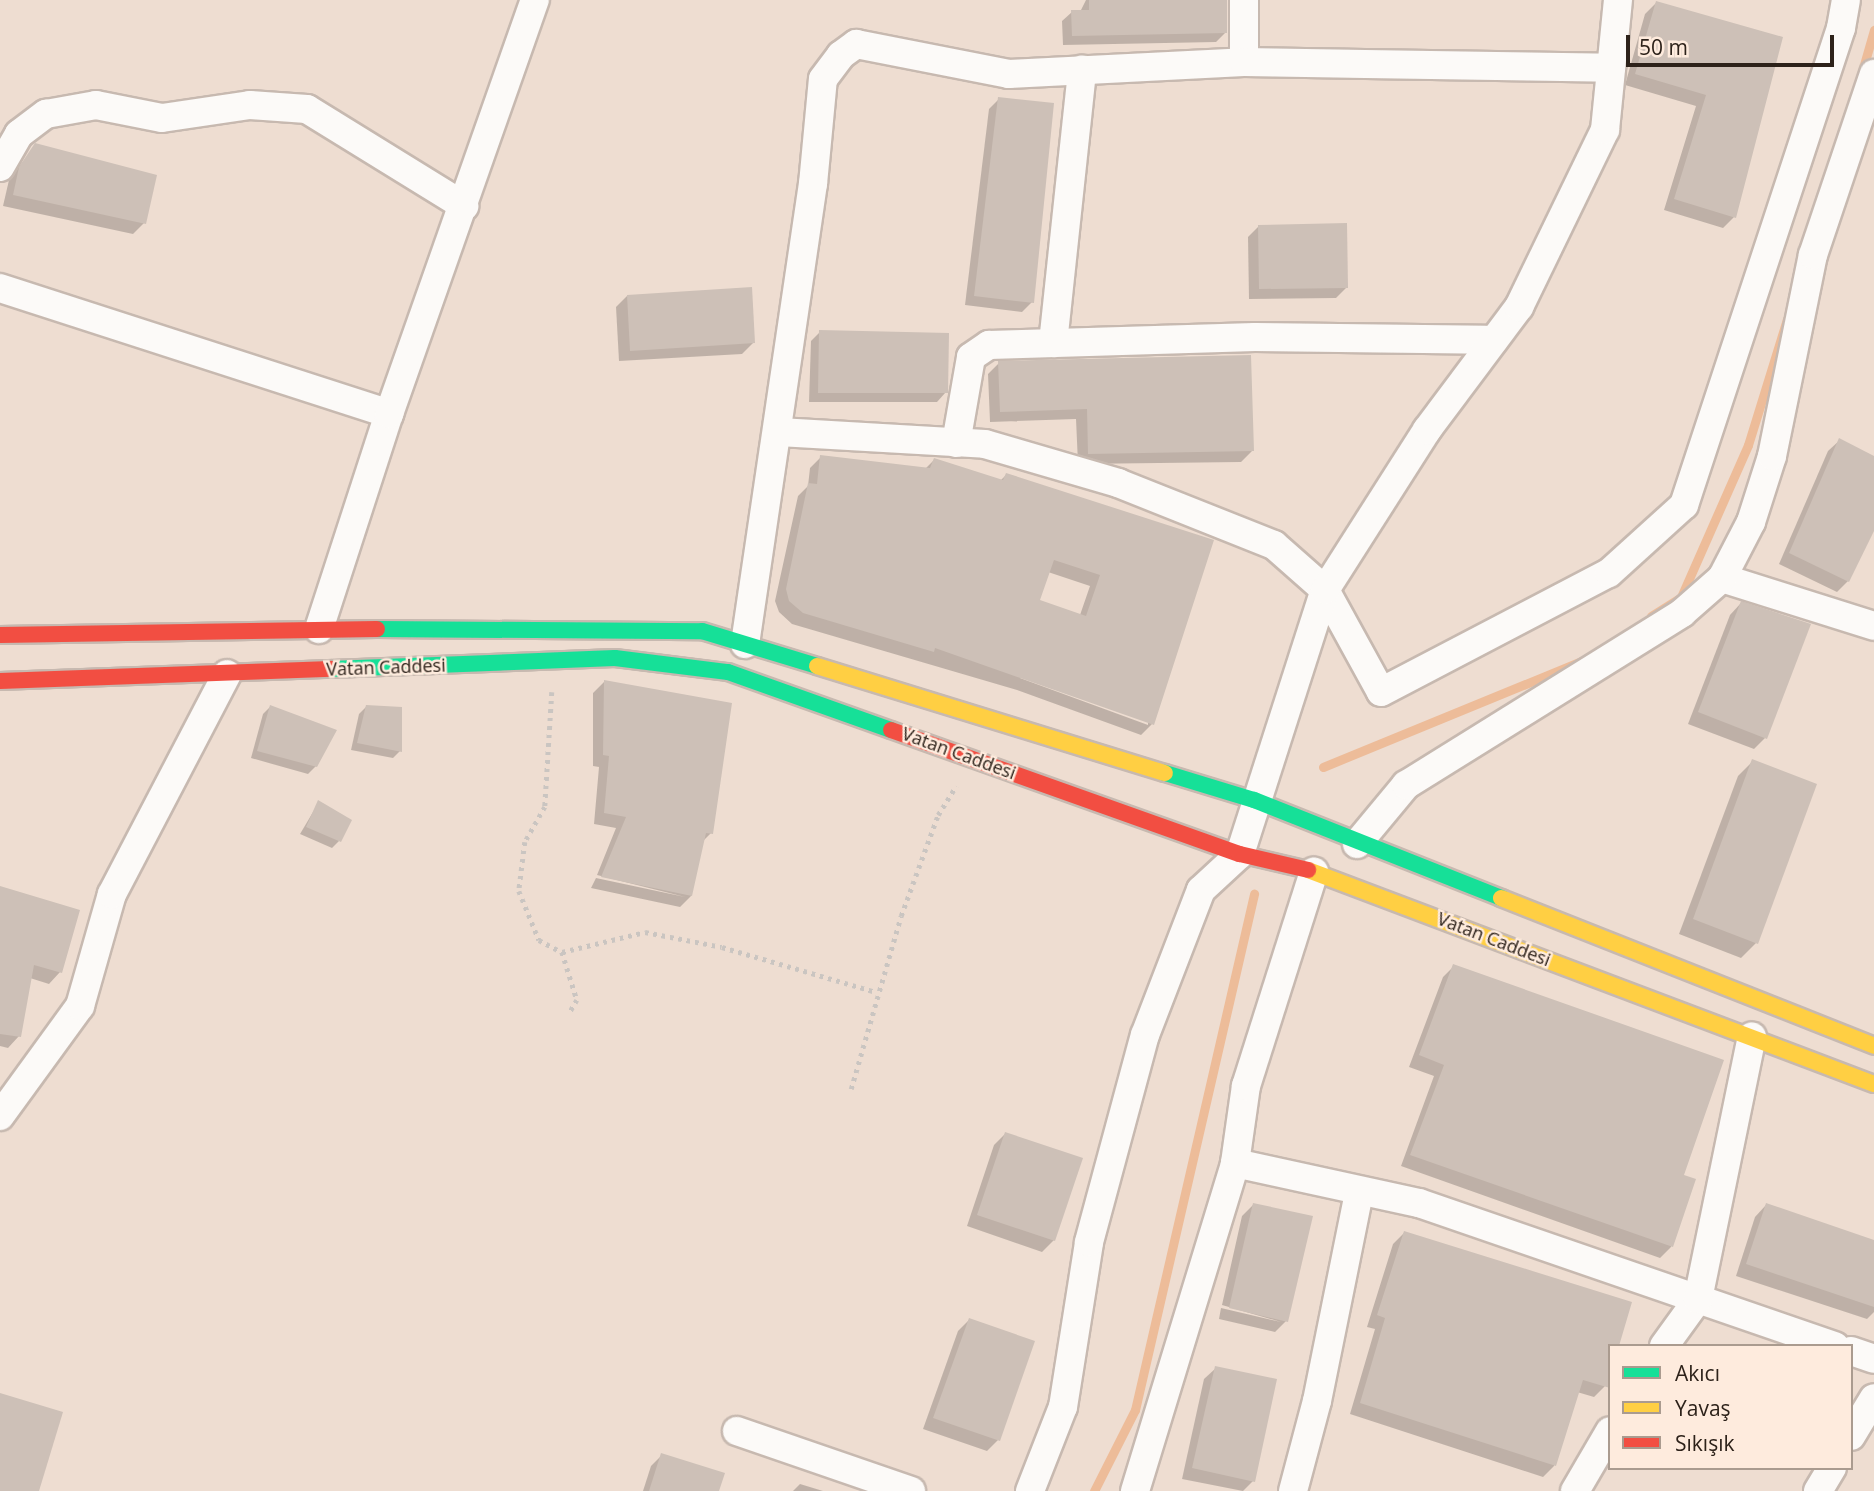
<!DOCTYPE html>
<meta charset="utf-8">
<style>
body{margin:0}
#map{position:relative;width:1874px;height:1491px;overflow:hidden;background:#eeddd1;font-family:"Open Sans",sans-serif}
div>[style]{position:absolute}
[style*='--x']{left:calc(var(--x)*1px);top:calc(var(--y)*1px);width:calc(var(--w)*1px);rotate:calc(var(--a)*1deg)}
.shadow>*{inset:0;background:#0003}
.stream>*{height:9px;margin:-4.5px;padding:0 4.5px;transform-origin:4.5px;border-radius:4.5px;background:#edbc99}
.building>*{inset:0;background:#cdc0b7}
.path>*{height:4.5px;margin-top:-2.25px;transform-origin:0;background:repeating-linear-gradient(90deg,#cac5c1 0 3.5px,transparent 0 8.5px)}
.roads{filter:drop-shadow(2px 0 #c7b9b0) drop-shadow(-2px 0 #c7b9b0) drop-shadow(0 2px #c7b9b0) drop-shadow(0 -2px #c7b9b0)}
.street>*{height:28px;margin:-14px;padding:0 14px;transform-origin:14px;border-radius:14px;background:#fcfaf8}
.fast>*{height:16px;margin:-8px;padding:0 8px;transform-origin:8px;border-radius:8px;background:#16e098}
.slow>*{height:16px;margin:-8px;padding:0 8px;transform-origin:8px;border-radius:8px;background:#ffcf43}
.jam>*{height:16px;margin:-8px;padding:0 8px;transform-origin:8px;border-radius:8px;background:#f24e42}
span{translate:-50% -50%;white-space:nowrap;text-align:center;line-height:1.15;-webkit-text-stroke:5px #feebdd;paint-order:stroke}
.street-label{font-size:18px;color:#2d221a}
.legend{position:absolute;left:1608px;top:1344px;width:245px;height:126px;box-sizing:border-box;background:#feebdd;border:2px solid #aa9b8f;margin:0;padding:9px 12px;list-style:none;font-size:21px;color:#2d221a}
.legend li{display:flex;align-items:center;gap:14px;height:35px}
.legend b{width:35px;border:2px solid #aa9b8f}
.scale{position:absolute;left:1626px;top:35px;width:208px;height:32px;box-sizing:border-box;border:4px solid #2d221a;border-top:0;padding-left:9px;font-size:21px;line-height:24px;white-space:nowrap;color:#2d221a;-webkit-text-stroke:5px #feebdd;paint-order:stroke}
</style>
<div id="map">
<div class="shadow">
<i style="clip-path:polygon(1086px 0,1227px 0,1226px 32px,1216px 42px,1063px 45px,1062px 21px,1072px 12px,1080px 12px)"></i>
<i style="clip-path:polygon(1656px 3px,1781px 39px,1734px 217px,1723px 228px,1664px 210px,1696px 106px,1625px 85px,1645px 14px)"></i>
<i style="clip-path:polygon(999px 99px,1032px 302px,1022px 312px,965px 305px,989px 109px)"></i>
<i style="clip-path:polygon(36px 145px,144px 223px,133px 234px,3px 206px,9px 180px)"></i>
<i style="clip-path:polygon(1259px 226px,1347px 287px,1336px 298px,1249px 299px,1248px 237px)"></i>
<i style="clip-path:polygon(627px 296px,753px 343px,742px 354px,619px 361px,616px 307px)"></i>
<i style="clip-path:polygon(820px 332px,946px 392px,937px 402px,809px 402px,811px 341px)"></i>
<i style="clip-path:polygon(999px 363px,1252px 451px,1241px 462px,1078px 464px,1076px 419px,990px 422px,988px 374px)"></i>
<i style="clip-path:polygon(1840px 440px,1874px 458px,1874px 527px,1848px 581px,1837px 592px,1779px 564px,1828px 451px)"></i>
<i style="clip-path:polygon(evenodd,821px 457px,925px 469px,934px 460px,1000px 481px,1006px 475px,1211px 541px,1152px 724px,1141px 735px,1017px 690px,792px 624px,779px 612px,775px 601px,798px 496px,808px 486px,810px 468px,821px 457px,1048px 572px,1090px 586px,1080px 615px,1038px 601px,1048px 572px,821px 457px,1021px 675px,1148px 721px,1148px 725px,1020px 678px,1021px 675px)"></i>
<i style="clip-path:polygon(1741px 603px,1765px 738px,1754px 749px,1688px 724px,1730px 615px)"></i>
<i style="clip-path:polygon(604px 682px,711px 833px,702px 842px,691px 896px,680px 907px,591px 888px,596px 878px,685px 897px,597px 875px,616px 828px,594px 824px,599px 767px,593px 766px,593px 693px)"></i>
<i style="clip-path:polygon(270px 707px,316px 766px,308px 774px,251px 758px,263px 714px)"></i>
<i style="clip-path:polygon(366px 707px,400px 751px,393px 758px,351px 750px,359px 714px)"></i>
<i style="clip-path:polygon(1753px 761px,1756px 943px,1741px 958px,1679px 934px,1738px 776px)"></i>
<i style="clip-path:polygon(319px 802px,339px 841px,332px 848px,300px 834px)"></i>
<i style="clip-path:polygon(0 887px,78px 911px,60px 972px,49px 984px,30px 978px,19px 1036px,8px 1048px,0 1046px)"></i>
<i style="clip-path:polygon(1454px 966px,1681px 1176px,1694px 1180px,1671px 1247px,1660px 1258px,1401px 1166px,1434px 1076px,1409px 1067px,1443px 977px)"></i>
<i style="clip-path:polygon(1005px 1134px,1054px 1240px,1042px 1252px,967px 1226px,994px 1145px)"></i>
<i style="clip-path:polygon(1254px 1204px,1286px 1321px,1275px 1332px,1219px 1319px,1221px 1308px,1281px 1322px,1222px 1305px,1242px 1216px)"></i>
<i style="clip-path:polygon(1766px 1205px,1874px 1241px,1874px 1312px,1867px 1319px,1736px 1276px,1755px 1217px)"></i>
<i style="clip-path:polygon(1404px 1233px,1610px 1346px,1605px 1386px,1594px 1397px,1577px 1392px,1554px 1466px,1543px 1477px,1350px 1414px,1375px 1329px,1367px 1327px,1393px 1244px)"></i>
<i style="clip-path:polygon(969px 1320px,998px 1440px,987px 1451px,923px 1429px,958px 1331px)"></i>
<i style="clip-path:polygon(1216px 1368px,1253px 1481px,1243px 1491px,1182px 1479px,1204px 1379px)"></i>
<i style="clip-path:polygon(662px 1455px,718px 1491px,643px 1491px,651px 1466px)"></i>
<i style="clip-path:polygon(800px 1484px,823px 1491px,793px 1491px)"></i>
</div>
<div class="stream">
<i style="--x:1861;--y:75;--w:47;--a:-73.9"></i>
<i style="--x:1651;--y:616;--w:36;--a:-32"></i>
<i style="--x:1681;--y:597;--w:166;--a:-66.2"></i>
<i style="--x:1748;--y:445;--w:132;--a:-72.8"></i>
<i style="--x:1323;--y:767;--w:279;--a:-22.3"></i>
<i style="--x:1094;--y:1491;--w:91;--a:-63.2"></i>
<i style="--x:1135;--y:1410;--w:530;--a:-77.01"></i>
</div>
<div class="building">
<i style="clip-path:polygon(1089px 0,1227px 0,1227px 33px,1072px 36px,1071px 10px,1089px 10px)"></i>
<i style="clip-path:polygon(1656px 1px,1783px 37px,1736px 218px,1674px 199px,1706px 95px,1635px 74px)"></i>
<i style="clip-path:polygon(998px 97px,1054px 103px,1034px 303px,974px 296px)"></i>
<i style="clip-path:polygon(35px 143px,157px 175px,146px 224px,13px 195px,19px 167px)"></i>
<i style="clip-path:polygon(1347px 223px,1348px 288px,1259px 289px,1258px 225px)"></i>
<i style="clip-path:polygon(752px 287px,755px 343px,630px 351px,627px 295px)"></i>
<i style="clip-path:polygon(819px 330px,949px 333px,948px 393px,818px 393px)"></i>
<i style="clip-path:polygon(1251px 355px,1254px 451px,1088px 454px,1087px 409px,1000px 412px,998px 361px)"></i>
<i style="clip-path:polygon(1839px 438px,1874px 456px,1874px 531px,1849px 582px,1789px 553px)"></i>
<i style="clip-path:polygon(evenodd,820px 455px,930px 468px,934px 458px,1003px 480px,1006px 473px,1214px 540px,1154px 725px,935px 648px,934px 652px,803px 613px,789px 601px,786px 589px,808px 483px,817px 484px,820px 455px,1054px 560px,1100px 575px,1086px 616px,1040px 600px,1054px 560px)"></i>
<i style="clip-path:polygon(1741px 601px,1811px 624px,1767px 739px,1698px 712px)"></i>
<i style="clip-path:polygon(604px 680px,732px 703px,713px 834px,706px 833px,692px 896px,601px 877px,626px 817px,604px 813px,609px 756px,603px 755px)"></i>
<i style="clip-path:polygon(270px 705px,337px 730px,317px 767px,257px 751px)"></i>
<i style="clip-path:polygon(366px 705px,402px 707px,402px 752px,357px 743px)"></i>
<i style="clip-path:polygon(1752px 759px,1817px 784px,1758px 944px,1693px 919px)"></i>
<i style="clip-path:polygon(318px 800px,352px 820px,341px 842px,306px 827px)"></i>
<i style="clip-path:polygon(0 886px,80px 910px,62px 973px,34px 965px,21px 1037px,0 1034px)"></i>
<i style="clip-path:polygon(1453px 964px,1724px 1060px,1684px 1175px,1696px 1179px,1673px 1247px,1410px 1155px,1444px 1065px,1419px 1055px)"></i>
<i style="clip-path:polygon(1005px 1132px,1083px 1158px,1055px 1241px,977px 1215px)"></i>
<i style="clip-path:polygon(1253px 1203px,1313px 1216px,1288px 1322px,1229px 1308px)"></i>
<i style="clip-path:polygon(1766px 1203px,1874px 1240px,1874px 1307px,1746px 1264px)"></i>
<i style="clip-path:polygon(1404px 1231px,1632px 1302px,1619px 1346px,1610px 1346px,1610px 1388px,1583px 1380px,1556px 1466px,1360px 1403px,1385px 1318px,1377px 1315px)"></i>
<i style="clip-path:polygon(969px 1318px,1035px 1341px,1000px 1441px,933px 1418px)"></i>
<i style="clip-path:polygon(1215px 1366px,1277px 1379px,1255px 1482px,1192px 1468px)"></i>
<i style="clip-path:polygon(0 1393px,63px 1412px,39px 1491px,0 1491px)"></i>
<i style="clip-path:polygon(661px 1453px,725px 1473px,719px 1491px,649px 1491px)"></i>
</div>
<div class="path">
<i style="--x:552;--y:692;--w:115;--a:93.5"></i>
<i style="--x:545;--y:807;--w:40;--a:119.7"></i>
<i style="--x:525;--y:842;--w:49;--a:97"></i>
<i style="--x:519;--y:891;--w:53;--a:67.8"></i>
<i style="--x:539;--y:940;--w:26;--a:28"></i>
<i style="--x:562;--y:952;--w:85;--a:-13.5"></i>
<i style="--x:645;--y:932;--w:78;--a:11"></i>
<i style="--x:722;--y:947;--w:160;--a:16.3"></i>
<i style="--x:562;--y:952;--w:50;--a:72.6"></i>
<i style="--x:577;--y:1000;--w:14;--a:120"></i>
<i style="--x:851;--y:1089;--w:180;--a:-73.9"></i>
<i style="--x:901;--y:916;--w:108;--a:-69.9"></i>
<i style="--x:938;--y:815;--w:34;--a:-58"></i>
</div>
<div class="roads">
<div class="street">
<i style="--x:1244;--y:0;--w:62;--a:90"></i>
<i style="--x:0;--y:167;--w:38;--a:-60"></i>
<i style="--x:19;--y:134;--w:34;--a:-37"></i>
<i style="--x:46;--y:114;--w:51;--a:-10.2"></i>
<i style="--x:96;--y:105;--w:67;--a:11.1"></i>
<i style="--x:162;--y:118;--w:89;--a:-8.4"></i>
<i style="--x:250;--y:105;--w:57;--a:4"></i>
<i style="--x:307;--y:109;--w:185;--a:31.7"></i>
<i style="--x:0;--y:288;--w:409;--a:17.9"></i>
<i style="--x:1053;--y:343;--w:275;--a:-83.9"></i>
<i style="--x:779;--y:432;--w:206;--a:3.3"></i>
<i style="--x:985;--y:444;--w:139;--a:16.3"></i>
<i style="--x:1118;--y:483;--w:168;--a:21.7"></i>
<i style="--x:1274;--y:545;--w:68;--a:41.4"></i>
<i style="--x:1325;--y:590;--w:116;--a:61.2"></i>
<i style="--x:1381;--y:692;--w:257;--a:-27.6"></i>
<i style="--x:1609;--y:573;--w:101;--a:-42.2"></i>
<i style="--x:1684;--y:505;--w:502;--a:-71.78"></i>
<i style="--x:1841;--y:28;--w:28;--a:-80"></i>
<i style="--x:956;--y:443;--w:87;--a:-80.1"></i>
<i style="--x:971;--y:357;--w:22;--a:-34"></i>
<i style="--x:989;--y:345;--w:266;--a:-1.7"></i>
<i style="--x:1255;--y:337;--w:239;--a:0.7"></i>
<i style="--x:1722;--y:578;--w:159;--a:17.5"></i>
<i style="--x:319;--y:629;--w:226;--a:-72"></i>
<i style="--x:389;--y:414;--w:439;--a:-70.6"></i>
<i style="--x:745;--y:644;--w:465;--a:-81.6"></i>
<i style="--x:813;--y:184;--w:105;--a:-84.6"></i>
<i style="--x:823;--y:79;--w:30;--a:-53"></i>
<i style="--x:841;--y:55;--w:19;--a:-36"></i>
<i style="--x:856;--y:44;--w:156;--a:11.1"></i>
<i style="--x:1009;--y:74;--w:235;--a:-2.9"></i>
<i style="--x:1244;--y:62;--w:367;--a:0.9"></i>
<i style="--x:1357;--y:844;--w:77;--a:-50.3"></i>
<i style="--x:1406;--y:785;--w:325;--a:-31.9"></i>
<i style="--x:1682;--y:613;--w:53;--a:-41.2"></i>
<i style="--x:1722;--y:578;--w:63;--a:-62.6"></i>
<i style="--x:1751;--y:522;--w:69;--a:-72.3"></i>
<i style="--x:1772;--y:456;--w:205;--a:-78.5"></i>
<i style="--x:1813;--y:255;--w:191;--a:-71.4"></i>
<i style="--x:0;--y:1116;--w:136;--a:-54"></i>
<i style="--x:80;--y:1006;--w:116;--a:-74.1"></i>
<i style="--x:112;--y:894;--w:248;--a:-62.4"></i>
<i style="--x:1235;--y:1163;--w:188;--a:12.3"></i>
<i style="--x:1419;--y:1203;--w:440;--a:19"></i>
<i style="--x:1664;--y:1346;--w:58;--a:-54.1"></i>
<i style="--x:1698;--y:1299;--w:268;--a:-78.4"></i>
<i style="--x:1851;--y:1351;--w:24;--a:19"></i>
<i style="--x:737;--y:1431;--w:184;--a:19"></i>
<i style="--x:1851;--y:1436;--w:44;--a:-58.8"></i>
<i style="--x:1030;--y:1491;--w:90;--a:-68.6"></i>
<i style="--x:1063;--y:1407;--w:167;--a:-81"></i>
<i style="--x:1089;--y:1242;--w:214;--a:-74.9"></i>
<i style="--x:1145;--y:1035;--w:155;--a:-68.9"></i>
<i style="--x:1201;--y:890;--w:53;--a:-42.7"></i>
<i style="--x:1240;--y:854;--w:277;--a:-72.2"></i>
<i style="--x:1325;--y:590;--w:190;--a:-57.5"></i>
<i style="--x:1427;--y:430;--w:154;--a:-53.2"></i>
<i style="--x:1519;--y:307;--w:197;--a:-64.1"></i>
<i style="--x:1605;--y:130;--w:131;--a:-84.3"></i>
<i style="--x:1135;--y:1491;--w:343;--a:-73"></i>
<i style="--x:1235;--y:1163;--w:78;--a:-81.9"></i>
<i style="--x:1246;--y:1086;--w:225;--a:-72.4"></i>
<i style="--x:1293;--y:1491;--w:93;--a:-75.1"></i>
<i style="--x:1317;--y:1401;--w:213;--a:-78.6"></i>
<i style="--x:1575;--y:1491;--w:69;--a:-59.7"></i>
<i style="--x:1818;--y:1491;--w:27;--a:-59"></i>
</div>
<div class="fast">
<i style="--x:377;--y:629;--w:325;--a:0.4"></i>
<i style="--x:702;--y:631;--w:120;--a:16.9"></i>
<i style="--x:331;--y:669;--w:284;--a:-2.2"></i>
<i style="--x:615;--y:658;--w:114;--a:7.1"></i>
<i style="--x:728;--y:672;--w:173;--a:19.6"></i>
<i style="--x:1165;--y:773;--w:93;--a:16.9"></i>
<i style="--x:1254;--y:800;--w:266;--a:21.6"></i>
</div>
<div class="slow">
<i style="--x:817;--y:666;--w:364;--a:17.1"></i>
<i style="--x:1308;--y:870;--w:605;--a:20.71"></i>
<i style="--x:1501;--y:898;--w:401;--a:21.6"></i>
</div>
<div class="jam">
<i style="--x:0;--y:635;--w:377;--a:-0.9"></i>
<i style="--x:0;--y:681;--w:331;--a:-2.1"></i>
<i style="--x:891;--y:730;--w:370;--a:19.6"></i>
<i style="--x:1240;--y:854;--w:70;--a:13.2"></i>
</div>
</div>
<div class="street-label">
<span style="left:386px;top:667px;rotate:-2deg">Vatan Caddesi</span>
<span style="left:959px;top:753px;rotate:20deg">Vatan Caddesi</span>
<span style="left:1494px;top:939px;rotate:21deg">Vatan Caddesi</span>
</div>
<ul class="legend">
<li><b style="height:9px;background:#16e098"></b>Akıcı</li>
<li><b style="height:9px;background:#ffcf43"></b>Yavaş</li>
<li><b style="height:9px;background:#f24e42"></b>Sıkışık</li>
</ul>
<div class="scale">50 m</div>
</div>
